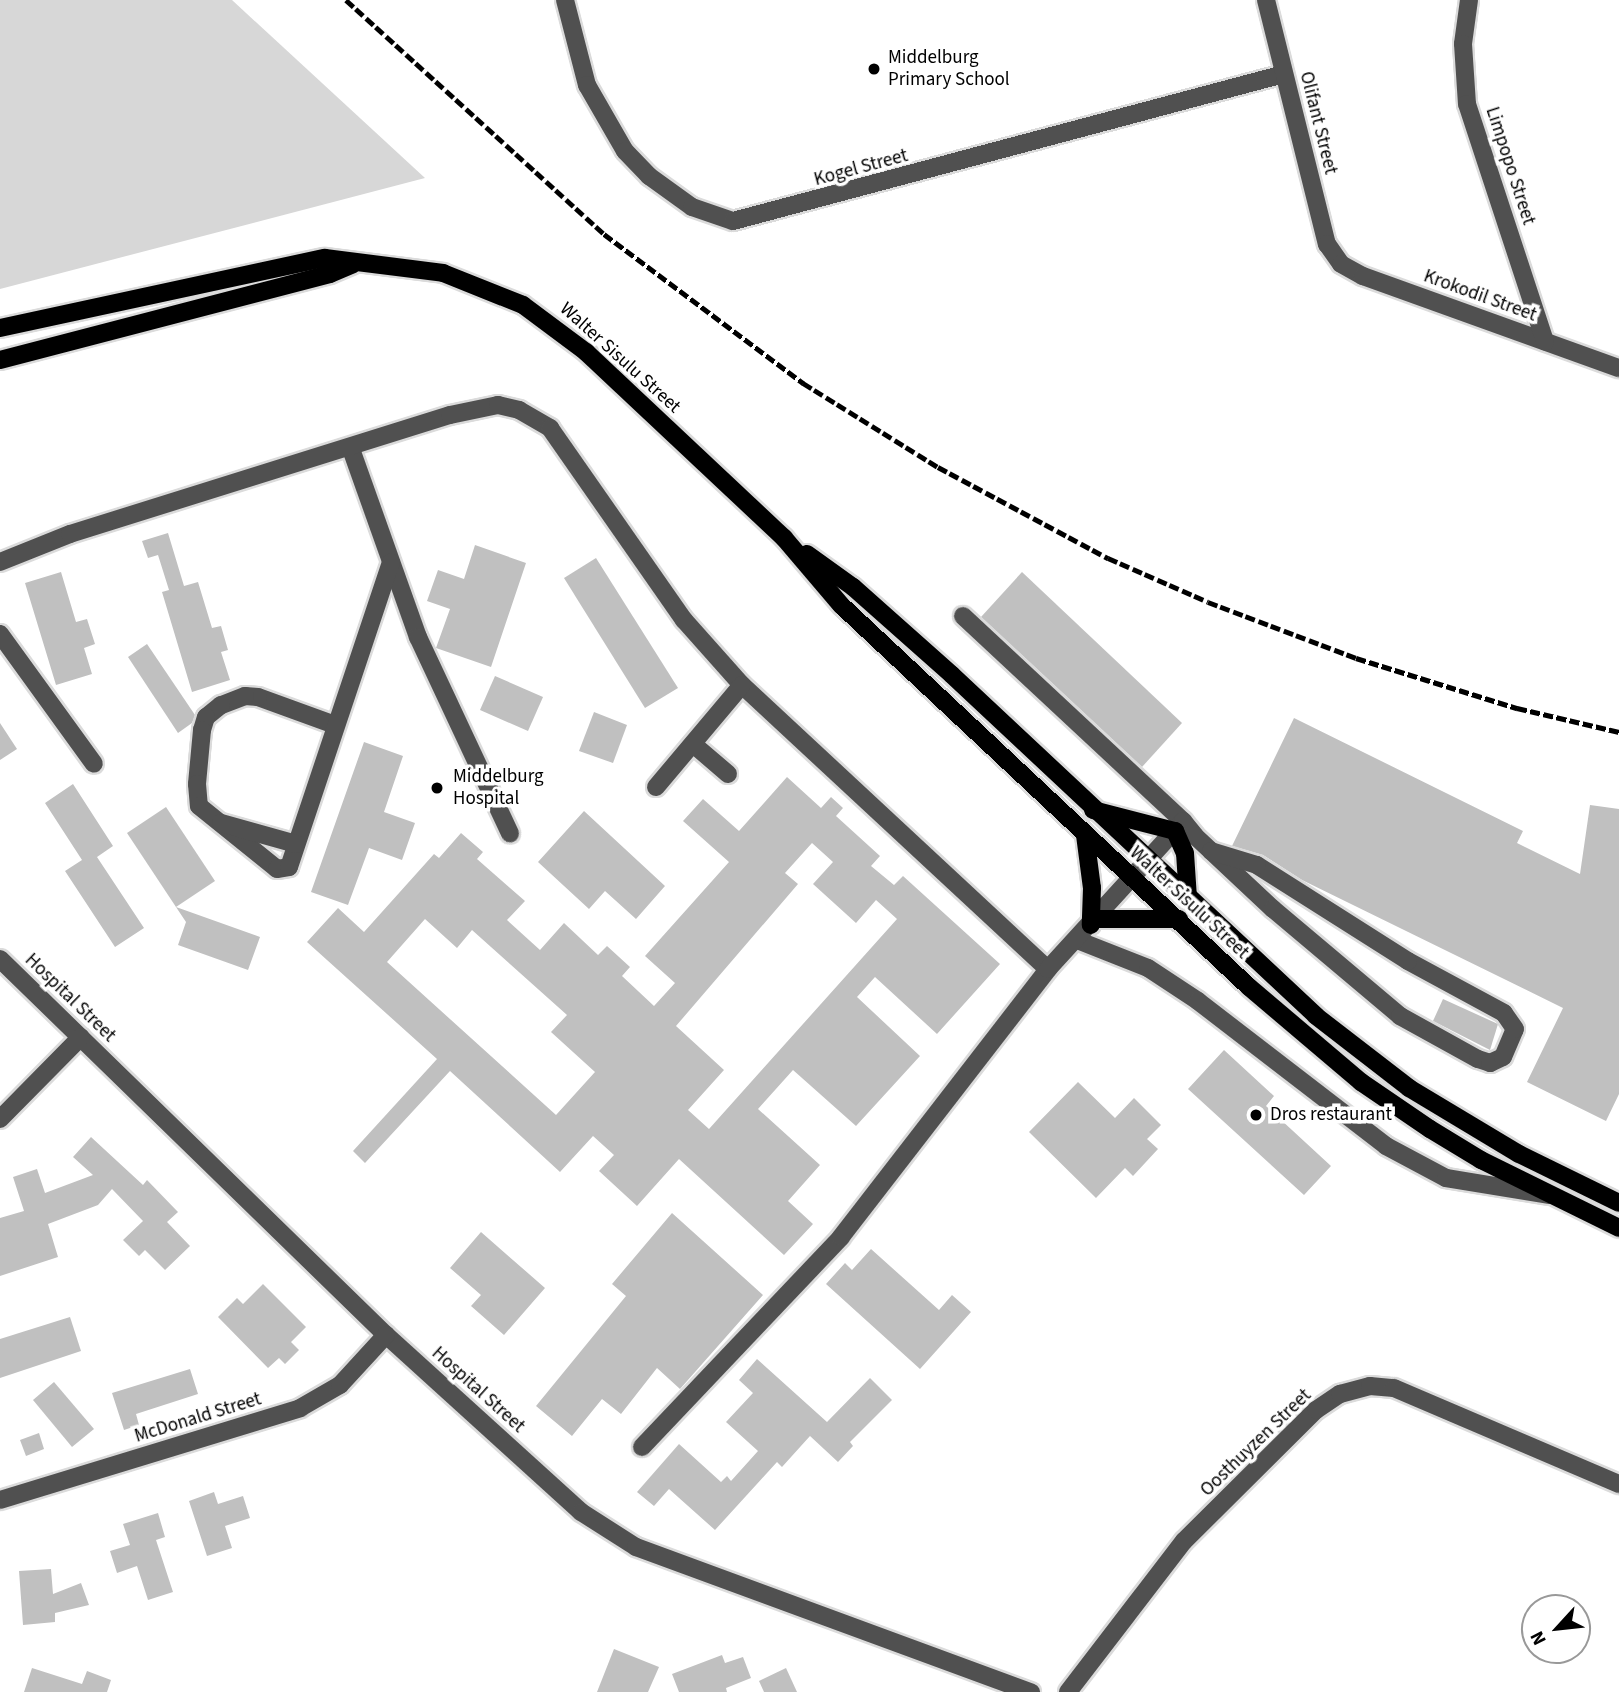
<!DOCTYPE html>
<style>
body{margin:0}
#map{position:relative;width:1619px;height:1692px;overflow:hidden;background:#fff;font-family:"Source Sans 3",sans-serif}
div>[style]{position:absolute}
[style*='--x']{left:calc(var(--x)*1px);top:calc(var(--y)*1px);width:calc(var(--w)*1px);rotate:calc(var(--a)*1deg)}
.green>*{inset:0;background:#d7d7d7}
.building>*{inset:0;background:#c0c0c0}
.roads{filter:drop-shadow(2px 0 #dbdbdb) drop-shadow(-2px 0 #dbdbdb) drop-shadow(0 2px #dbdbdb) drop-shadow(0 -2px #dbdbdb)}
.minor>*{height:18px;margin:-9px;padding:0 9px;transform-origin:9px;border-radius:9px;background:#505050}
.major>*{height:18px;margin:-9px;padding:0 9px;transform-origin:9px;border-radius:9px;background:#000}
.rail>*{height:5px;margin-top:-2.5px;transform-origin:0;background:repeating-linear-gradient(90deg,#000 0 10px,transparent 0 13.5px)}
.dots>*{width:19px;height:19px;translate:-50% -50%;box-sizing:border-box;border:4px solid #fff;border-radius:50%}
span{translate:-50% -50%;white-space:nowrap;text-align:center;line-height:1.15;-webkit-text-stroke:7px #fff;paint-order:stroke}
.poi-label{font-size:19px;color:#000}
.left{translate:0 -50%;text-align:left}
.street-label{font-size:19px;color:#000}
.north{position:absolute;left:1521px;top:1594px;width:70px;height:70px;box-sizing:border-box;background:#fff;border:2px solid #999;border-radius:50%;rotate:243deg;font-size:19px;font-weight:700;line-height:28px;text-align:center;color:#000}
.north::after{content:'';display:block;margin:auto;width:24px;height:32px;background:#000;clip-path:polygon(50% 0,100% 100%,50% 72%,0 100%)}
</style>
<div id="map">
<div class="green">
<i style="clip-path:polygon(0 0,232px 0,425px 178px,0 289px)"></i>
</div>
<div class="building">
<i style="clip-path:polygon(168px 533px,184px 586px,198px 582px,212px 628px,221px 626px,228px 650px,221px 652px,230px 680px,192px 692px,162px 592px,169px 590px,158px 555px,148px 558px,142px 541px)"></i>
<i style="clip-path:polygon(475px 545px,526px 563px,491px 667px,436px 648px,450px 609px,427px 601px,438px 570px,464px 579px)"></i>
<i style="clip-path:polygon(596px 558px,678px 688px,645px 708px,564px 578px)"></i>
<i style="clip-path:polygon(61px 572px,76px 622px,87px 619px,95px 644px,84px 648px,92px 674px,56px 685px,25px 583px)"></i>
<i style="clip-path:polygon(1022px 572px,1182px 723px,1142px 767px,981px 617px)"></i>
<i style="clip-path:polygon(147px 644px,195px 715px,192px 723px,178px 733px,128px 657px)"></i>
<i style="clip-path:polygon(495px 676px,543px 697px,528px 731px,480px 710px)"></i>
<i style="clip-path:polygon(594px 712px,627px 725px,613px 763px,579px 751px)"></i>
<i style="clip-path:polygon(1294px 718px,1523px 831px,1517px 843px,1580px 874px,1590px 805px,1619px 809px,1619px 1094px,1606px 1121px,1527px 1082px,1563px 1008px,1302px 880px,1263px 855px,1232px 846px)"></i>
<i style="clip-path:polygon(0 723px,17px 749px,0 760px)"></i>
<i style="clip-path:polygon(364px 742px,403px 756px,384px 812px,415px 823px,402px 860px,369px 848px,348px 905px,311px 892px)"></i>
<i style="clip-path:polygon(evenodd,787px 777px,821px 808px,831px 797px,843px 808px,836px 816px,880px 856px,871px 866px,894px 885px,903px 876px,1000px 964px,937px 1034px,875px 977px,857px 997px,920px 1056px,856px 1126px,793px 1070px,758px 1109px,820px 1165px,788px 1201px,813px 1224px,784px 1255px,679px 1159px,637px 1206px,599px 1171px,614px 1155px,593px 1136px,560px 1172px,450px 1071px,365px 1163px,353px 1151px,437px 1059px,307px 942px,338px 908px,364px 932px,434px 854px,439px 858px,461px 833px,483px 852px,477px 859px,525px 901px,507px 920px,540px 950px,564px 923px,598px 955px,607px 946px,630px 967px,622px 976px,654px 1006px,675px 983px,645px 956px,729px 862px,683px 821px,703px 799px,739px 831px,787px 777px,812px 843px,833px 862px,813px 884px,856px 923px,876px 900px,897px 919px,709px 1129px,688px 1110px,724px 1070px,676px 1026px,798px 884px,785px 873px,812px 843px,787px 777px,425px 919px,457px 948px,472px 930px,567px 1015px,551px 1032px,595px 1072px,556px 1115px,387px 962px,425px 919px)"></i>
<i style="clip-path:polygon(73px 784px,113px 846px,97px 857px,144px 928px,115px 947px,65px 871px,82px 860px,45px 803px)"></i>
<i style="clip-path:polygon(166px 807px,215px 881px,176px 907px,127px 833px)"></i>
<i style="clip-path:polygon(584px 811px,665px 886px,636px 919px,605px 891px,589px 909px,538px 862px)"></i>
<i style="clip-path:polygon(176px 907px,260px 937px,248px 970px,178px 945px,186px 922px)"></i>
<i style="clip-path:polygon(1443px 999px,1498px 1024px,1490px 1050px,1433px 1021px)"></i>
<i style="clip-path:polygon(1224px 1050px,1274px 1096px,1266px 1106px,1331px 1166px,1304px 1195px,1188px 1089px)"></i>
<i style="clip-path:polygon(1078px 1082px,1115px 1118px,1134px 1098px,1161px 1125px,1147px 1139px,1158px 1149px,1133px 1176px,1125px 1168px,1096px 1198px,1029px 1132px)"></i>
<i style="clip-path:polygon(91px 1137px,143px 1185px,147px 1180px,178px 1212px,167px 1222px,190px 1246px,165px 1270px,145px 1250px,139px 1256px,123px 1240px,143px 1221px,112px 1189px,98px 1205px,48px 1224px,58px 1257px,0 1276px,0 1218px,24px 1211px,13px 1177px,37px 1169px,45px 1193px,93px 1175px,73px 1157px)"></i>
<i style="clip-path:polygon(672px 1213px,763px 1295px,680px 1389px,657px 1368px,621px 1414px,602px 1399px,572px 1436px,536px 1406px,626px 1296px,612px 1284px)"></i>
<i style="clip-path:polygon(481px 1232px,545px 1288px,504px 1335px,471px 1306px,481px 1295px,450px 1268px)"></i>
<i style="clip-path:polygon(871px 1249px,939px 1310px,952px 1295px,971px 1312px,920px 1369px,826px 1284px,845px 1263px,852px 1270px)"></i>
<i style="clip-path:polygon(263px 1284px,306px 1327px,291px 1342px,299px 1350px,285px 1364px,279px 1358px,268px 1368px,218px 1317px,237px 1298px,243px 1304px)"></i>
<i style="clip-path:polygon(70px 1317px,81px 1351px,0 1378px,0 1339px)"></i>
<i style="clip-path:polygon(757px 1359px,827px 1422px,870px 1378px,892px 1400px,850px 1442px,853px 1446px,838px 1462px,810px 1436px,782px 1467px,777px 1462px,715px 1530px,669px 1489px,654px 1506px,637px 1492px,679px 1444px,721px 1482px,727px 1476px,731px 1481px,758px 1451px,726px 1422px,753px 1393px,739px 1380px)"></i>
<i style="clip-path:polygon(190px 1369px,198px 1394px,136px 1414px,139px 1425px,124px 1430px,112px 1393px)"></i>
<i style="clip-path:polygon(54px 1382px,94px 1429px,72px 1447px,33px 1400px)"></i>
<i style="clip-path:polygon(39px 1433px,44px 1449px,26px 1456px,20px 1440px)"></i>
<i style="clip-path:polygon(214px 1492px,218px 1504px,243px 1496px,250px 1518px,225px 1526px,232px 1548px,207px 1556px,189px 1501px)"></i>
<i style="clip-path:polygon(158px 1513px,165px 1537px,156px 1540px,173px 1592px,148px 1600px,137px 1566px,117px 1573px,110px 1551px,130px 1545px,123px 1524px)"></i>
<i style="clip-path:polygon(51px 1569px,53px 1594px,81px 1583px,89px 1605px,55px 1613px,55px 1622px,23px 1625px,19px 1571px)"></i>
<i style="clip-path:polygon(614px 1649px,659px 1667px,648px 1692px,597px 1692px)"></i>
<i style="clip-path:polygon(722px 1655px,725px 1663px,743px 1657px,751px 1678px,726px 1688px,727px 1692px,679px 1692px,672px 1674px)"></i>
<i style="clip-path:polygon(32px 1668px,82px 1684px,87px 1671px,111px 1680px,107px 1692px,24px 1692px)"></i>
<i style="clip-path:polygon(786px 1668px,797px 1692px,764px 1692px,759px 1681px)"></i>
</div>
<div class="roads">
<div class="minor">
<i style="--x:565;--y:0;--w:88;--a:75.5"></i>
<i style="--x:587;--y:85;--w:76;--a:60.1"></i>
<i style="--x:625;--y:151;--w:35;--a:46"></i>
<i style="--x:649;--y:176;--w:53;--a:35.8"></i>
<i style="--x:692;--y:207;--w:43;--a:18.9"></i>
<i style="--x:733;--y:221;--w:570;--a:-14.94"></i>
<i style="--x:1266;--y:0;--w:252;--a:76"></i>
<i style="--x:1327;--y:244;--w:24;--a:55"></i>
<i style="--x:1341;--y:264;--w:25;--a:29"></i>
<i style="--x:1363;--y:276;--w:272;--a:19.8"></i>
<i style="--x:1469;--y:0;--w:44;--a:97.8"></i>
<i style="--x:1463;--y:44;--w:60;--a:86.2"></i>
<i style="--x:1467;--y:104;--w:250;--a:71.8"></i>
<i style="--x:351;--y:449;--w:200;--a:70.4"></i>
<i style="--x:418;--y:637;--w:217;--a:64.9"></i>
<i style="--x:0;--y:562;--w:75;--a:-21.8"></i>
<i style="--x:70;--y:534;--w:398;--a:-17.4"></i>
<i style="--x:450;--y:415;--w:49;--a:-11.8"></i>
<i style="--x:498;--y:405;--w:22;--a:13"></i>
<i style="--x:519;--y:410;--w:36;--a:30"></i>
<i style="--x:550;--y:428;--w:234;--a:55.1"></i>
<i style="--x:684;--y:620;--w:87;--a:48.3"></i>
<i style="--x:742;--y:685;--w:417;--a:42.9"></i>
<i style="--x:963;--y:616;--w:301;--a:43"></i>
<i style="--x:0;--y:634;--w:160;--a:54.1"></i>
<i style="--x:335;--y:725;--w:82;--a:-160"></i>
<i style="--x:258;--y:697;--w:13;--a:-176"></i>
<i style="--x:245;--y:696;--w:26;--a:159"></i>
<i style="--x:221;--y:705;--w:19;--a:141"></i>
<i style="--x:206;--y:717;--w:14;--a:107"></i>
<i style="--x:202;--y:730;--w:54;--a:95.3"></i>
<i style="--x:197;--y:784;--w:22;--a:85"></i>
<i style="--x:199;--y:806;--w:100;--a:38.9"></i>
<i style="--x:277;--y:869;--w:12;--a:-9"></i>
<i style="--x:289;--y:867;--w:321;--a:-71.5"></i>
<i style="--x:693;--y:744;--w:46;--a:40.6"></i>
<i style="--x:656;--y:787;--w:133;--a:-49.9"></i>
<i style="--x:221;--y:823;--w:78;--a:15.6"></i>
<i style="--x:1077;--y:940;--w:76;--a:21.5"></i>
<i style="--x:1148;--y:968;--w:60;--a:33.4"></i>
<i style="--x:1198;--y:1001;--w:237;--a:37.6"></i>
<i style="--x:1386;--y:1146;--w:68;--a:28.1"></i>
<i style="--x:1446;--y:1178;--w:104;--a:9.4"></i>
<i style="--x:0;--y:959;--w:539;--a:44.25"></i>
<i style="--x:386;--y:1335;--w:263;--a:42.2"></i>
<i style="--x:581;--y:1512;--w:65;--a:32.5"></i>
<i style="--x:636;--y:1547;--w:421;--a:20.2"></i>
<i style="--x:0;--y:1119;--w:115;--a:-45.4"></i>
<i style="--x:642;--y:1447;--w:289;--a:-46.5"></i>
<i style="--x:841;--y:1237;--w:339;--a:-52.3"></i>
<i style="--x:1048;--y:969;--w:200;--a:-47.6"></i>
<i style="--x:1183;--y:821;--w:19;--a:51"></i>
<i style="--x:1195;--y:836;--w:22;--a:43"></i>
<i style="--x:1211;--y:851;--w:85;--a:43.1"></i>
<i style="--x:1273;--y:909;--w:166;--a:40.1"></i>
<i style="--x:1400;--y:1016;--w:89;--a:28.9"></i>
<i style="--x:1478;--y:1059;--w:13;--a:18"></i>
<i style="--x:1490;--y:1063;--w:14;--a:-25"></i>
<i style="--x:1503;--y:1057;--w:30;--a:-67"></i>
<i style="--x:1515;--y:1029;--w:19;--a:-125"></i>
<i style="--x:1504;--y:1013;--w:109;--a:-151.6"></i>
<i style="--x:1408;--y:961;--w:179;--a:-147.6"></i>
<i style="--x:1257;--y:865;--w:48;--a:-163.1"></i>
<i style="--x:0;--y:1500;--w:314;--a:-17"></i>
<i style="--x:300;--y:1408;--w:46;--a:-29.9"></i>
<i style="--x:340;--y:1385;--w:68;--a:-47.4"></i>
<i style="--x:1068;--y:1692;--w:190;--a:-52.5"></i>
<i style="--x:1184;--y:1541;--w:186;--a:-44.8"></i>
<i style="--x:1316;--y:1410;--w:29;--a:-34"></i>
<i style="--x:1340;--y:1394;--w:31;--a:-15"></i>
<i style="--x:1370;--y:1386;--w:24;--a:5"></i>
<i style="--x:1394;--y:1388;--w:245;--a:23.1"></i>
</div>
<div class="major">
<i style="--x:0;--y:328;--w:332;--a:-12.2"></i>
<i style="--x:325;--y:258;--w:119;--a:7.2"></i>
<i style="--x:443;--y:273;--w:86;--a:21.8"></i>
<i style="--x:523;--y:305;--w:79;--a:36.7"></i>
<i style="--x:586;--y:352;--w:272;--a:43.2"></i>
<i style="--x:784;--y:538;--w:88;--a:49.6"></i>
<i style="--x:841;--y:605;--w:559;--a:43.11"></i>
<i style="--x:1249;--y:987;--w:147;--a:40.3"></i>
<i style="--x:1361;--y:1082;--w:83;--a:34.3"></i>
<i style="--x:1430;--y:1129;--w:60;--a:31.3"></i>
<i style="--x:1481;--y:1160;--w:154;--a:26.2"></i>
<i style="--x:0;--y:360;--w:341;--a:-14.6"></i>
<i style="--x:330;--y:274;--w:25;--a:-23"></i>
<i style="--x:807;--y:554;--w:57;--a:35.7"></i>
<i style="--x:853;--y:587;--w:132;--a:41.6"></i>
<i style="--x:952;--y:675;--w:499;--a:43.1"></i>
<i style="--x:1316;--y:1016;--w:118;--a:37.7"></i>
<i style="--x:1409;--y:1088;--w:128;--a:31"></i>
<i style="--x:1519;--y:1154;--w:111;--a:26.1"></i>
<i style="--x:1093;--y:810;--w:85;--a:14.4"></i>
<i style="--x:1175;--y:831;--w:24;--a:66"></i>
<i style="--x:1185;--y:853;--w:45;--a:86.2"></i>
<i style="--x:1085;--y:835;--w:53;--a:82.5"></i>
<i style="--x:1092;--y:888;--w:37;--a:92"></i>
<i style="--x:1097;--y:919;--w:82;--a:0"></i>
</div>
</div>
<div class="rail">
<i style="--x:346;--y:0;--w:348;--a:42.2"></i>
<i style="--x:604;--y:234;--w:249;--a:36.8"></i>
<i style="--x:803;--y:383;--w:159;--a:31.9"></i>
<i style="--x:938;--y:467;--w:193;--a:28.2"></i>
<i style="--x:1108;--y:558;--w:109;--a:23.7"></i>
<i style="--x:1208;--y:602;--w:158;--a:20.7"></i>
<i style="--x:1356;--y:658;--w:169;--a:17.3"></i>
<i style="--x:1517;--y:708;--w:105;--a:13.2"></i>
</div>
<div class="dots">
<i style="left:874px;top:69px;background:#000"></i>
<i style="left:437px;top:788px;background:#000"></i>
<i style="left:1256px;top:1115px;background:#000"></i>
</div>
<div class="poi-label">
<span class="left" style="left:888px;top:69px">Middelburg<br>Primary School</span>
<span class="left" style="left:453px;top:788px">Middelburg<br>Hospital</span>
<span class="left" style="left:1270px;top:1115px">Dros restaurant</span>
</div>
<div class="street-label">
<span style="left:1318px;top:123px;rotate:76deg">Olifant Street</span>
<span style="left:1510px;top:166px;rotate:72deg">Limpopo Street</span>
<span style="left:861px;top:168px;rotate:-15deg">Kogel Street</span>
<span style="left:1480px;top:296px;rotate:20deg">Krokodil Street</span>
<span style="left:620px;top:358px;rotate:42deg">Walter Sisulu Street</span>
<span style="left:1189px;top:903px;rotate:43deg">Walter Sisulu Street</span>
<span style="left:70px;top:998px;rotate:44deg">Hospital Street</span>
<span style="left:478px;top:1390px;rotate:42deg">Hospital Street</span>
<span style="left:198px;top:1418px;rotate:-17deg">McDonald Street</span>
<span style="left:1256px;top:1443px;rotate:-44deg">Oosthuyzen Street</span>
</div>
<div class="north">N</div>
</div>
